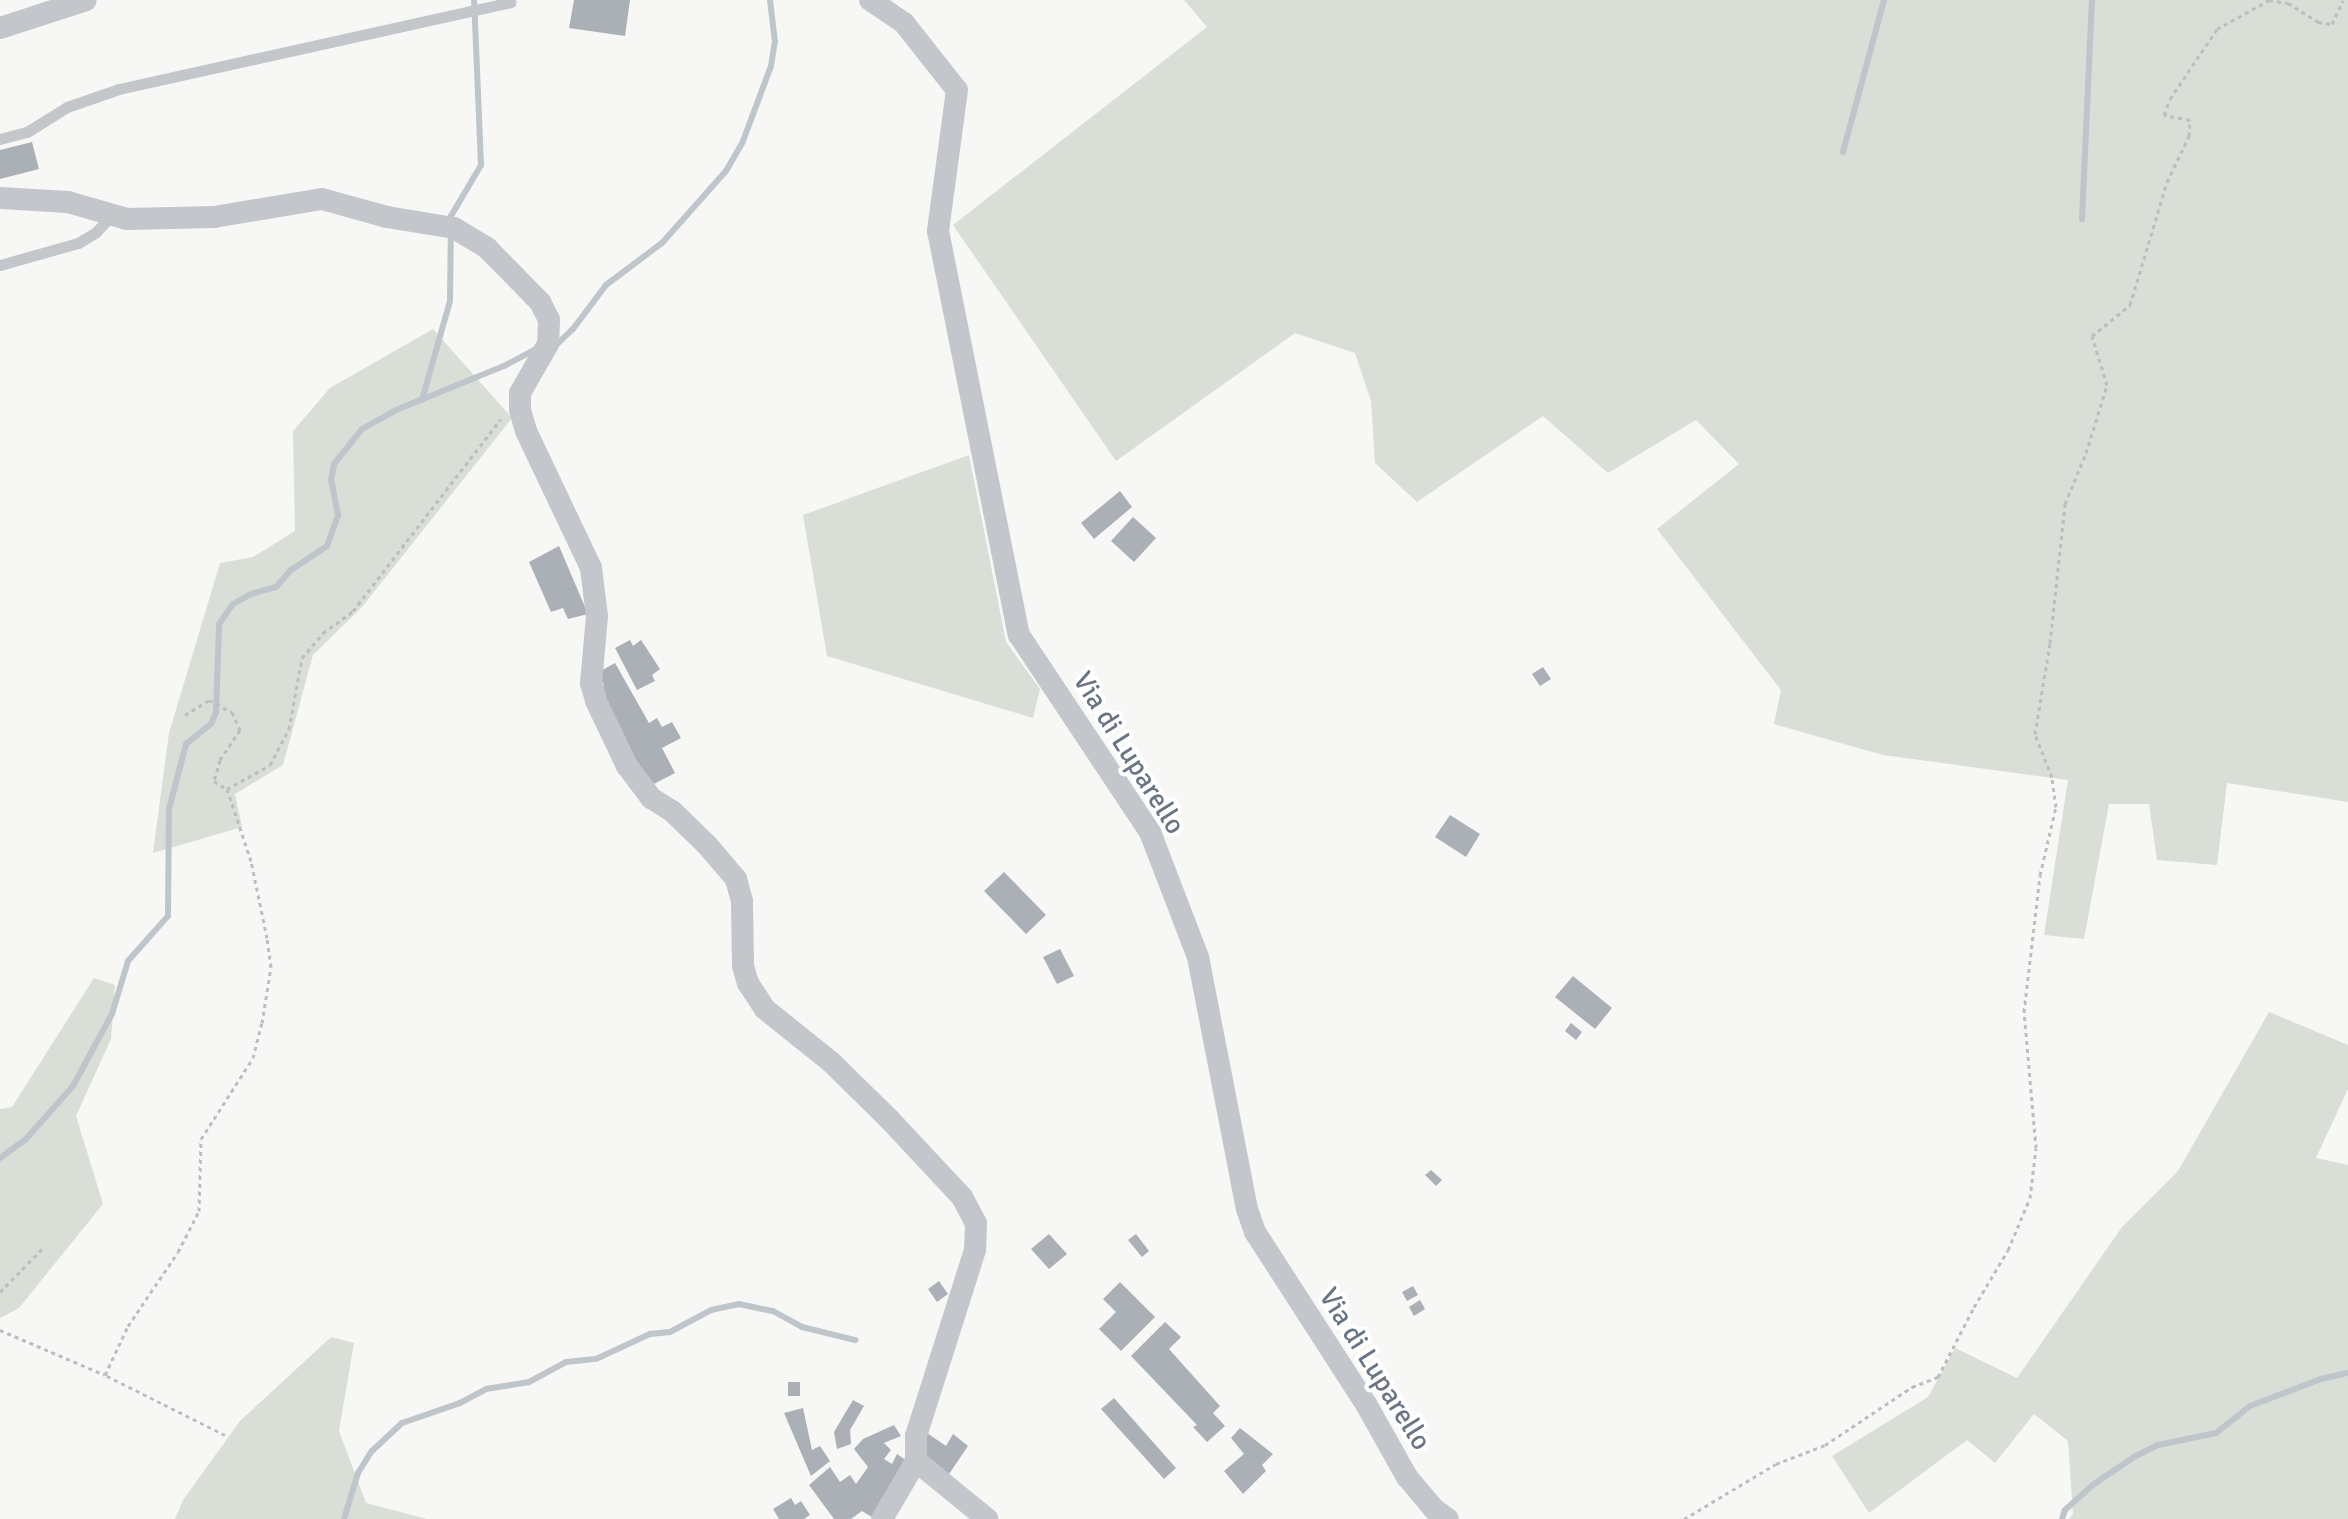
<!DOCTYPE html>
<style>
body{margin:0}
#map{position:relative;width:2348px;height:1519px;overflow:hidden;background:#f7f8f5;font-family:Signika,sans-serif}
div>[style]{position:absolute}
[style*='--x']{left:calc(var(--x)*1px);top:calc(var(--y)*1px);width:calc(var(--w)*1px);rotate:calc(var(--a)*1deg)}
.green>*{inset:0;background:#d9ded6}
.stream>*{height:6px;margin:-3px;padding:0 3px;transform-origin:3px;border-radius:3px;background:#bec5cb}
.building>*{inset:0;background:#aab0b6}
.path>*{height:3px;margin-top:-1.5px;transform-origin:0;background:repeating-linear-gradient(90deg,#bbbdc0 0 4px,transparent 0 8px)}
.lane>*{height:11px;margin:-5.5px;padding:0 5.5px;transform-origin:5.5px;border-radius:5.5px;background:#c3c6ca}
.street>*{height:22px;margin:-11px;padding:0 11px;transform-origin:11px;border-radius:11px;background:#c3c6ca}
span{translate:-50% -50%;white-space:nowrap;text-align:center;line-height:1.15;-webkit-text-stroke:8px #fff;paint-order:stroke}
.street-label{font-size:28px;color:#697584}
</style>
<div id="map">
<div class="green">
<i style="clip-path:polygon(1184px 0,2348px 0,2348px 802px,2227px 783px,2217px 865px,2157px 860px,2149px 804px,2109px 804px,2084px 939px,2044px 935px,2068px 780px,1883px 755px,1774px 724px,1781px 690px,1657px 529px,1739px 464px,1696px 420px,1608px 473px,1543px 416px,1417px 502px,1375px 463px,1371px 401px,1355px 353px,1295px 333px,1116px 461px,953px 225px,1207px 27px)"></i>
<i style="clip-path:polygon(433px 329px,512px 418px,362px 607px,313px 655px,283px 765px,235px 794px,242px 827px,153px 853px,169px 733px,220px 563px,253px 557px,295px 531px,293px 431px,330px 388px)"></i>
<i style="clip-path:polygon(969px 455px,1006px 642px,1040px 689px,1033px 718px,827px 656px,803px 515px)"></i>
<i style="clip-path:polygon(94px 978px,115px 985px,111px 1039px,76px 1116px,103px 1204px,19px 1308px,0 1318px,0 1109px,12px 1107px)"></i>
<i style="clip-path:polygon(2269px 1012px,2348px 1045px,2348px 1089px,2316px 1158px,2348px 1165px,2348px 1519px,2069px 1519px,2073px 1514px,2068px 1441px,2034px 1414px,1995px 1463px,1967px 1440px,1869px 1513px,1832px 1456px,1928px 1397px,1955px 1348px,2017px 1378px,2122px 1227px,2178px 1171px)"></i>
<i style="clip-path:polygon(331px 1337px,354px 1343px,339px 1431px,366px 1503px,427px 1519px,175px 1519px,183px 1500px,240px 1421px)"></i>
</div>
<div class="stream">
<i style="--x:1843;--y:152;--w:157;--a:-74.9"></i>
<i style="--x:2082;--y:219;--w:219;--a:-87.4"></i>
<i style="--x:553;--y:348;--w:28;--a:-44"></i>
<i style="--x:573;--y:329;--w:55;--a:-53.1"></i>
<i style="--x:606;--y:285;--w:70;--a:-36.9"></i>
<i style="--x:662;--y:243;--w:96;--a:-48.4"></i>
<i style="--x:726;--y:171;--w:34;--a:-60"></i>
<i style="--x:743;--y:141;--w:80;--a:-69.5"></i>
<i style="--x:771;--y:66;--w:24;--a:-81"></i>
<i style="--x:775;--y:42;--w:42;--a:-96.8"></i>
<i style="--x:422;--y:400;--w:103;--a:-74.2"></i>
<i style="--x:450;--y:301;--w:85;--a:-89.3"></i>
<i style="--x:451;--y:216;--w:59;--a:-59.5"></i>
<i style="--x:481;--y:165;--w:165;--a:-92.4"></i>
<i style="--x:0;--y:1158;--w:31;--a:-36"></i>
<i style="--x:25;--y:1140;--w:72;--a:-48.4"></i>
<i style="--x:73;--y:1086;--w:82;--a:-61.6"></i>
<i style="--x:112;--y:1014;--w:55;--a:-73.2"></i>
<i style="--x:128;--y:961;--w:60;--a:-48.4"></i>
<i style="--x:168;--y:916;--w:107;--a:-89.5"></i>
<i style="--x:169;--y:809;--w:67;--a:-75.3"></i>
<i style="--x:186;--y:744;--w:32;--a:-39"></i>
<i style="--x:211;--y:724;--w:13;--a:-67"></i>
<i style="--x:216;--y:712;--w:88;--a:-88"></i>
<i style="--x:219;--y:624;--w:24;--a:-55"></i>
<i style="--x:233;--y:604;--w:21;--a:-29"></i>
<i style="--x:251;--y:594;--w:26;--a:-16"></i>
<i style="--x:276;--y:587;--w:23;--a:-49"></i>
<i style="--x:291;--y:570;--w:43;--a:-33.7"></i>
<i style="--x:327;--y:546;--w:33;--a:-70"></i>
<i style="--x:338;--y:515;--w:36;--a:-101"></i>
<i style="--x:331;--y:480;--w:16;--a:-79"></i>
<i style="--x:334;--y:464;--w:45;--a:-51.3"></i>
<i style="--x:362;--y:429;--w:39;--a:-29"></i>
<i style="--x:396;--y:410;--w:117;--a:-22.2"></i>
<i style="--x:504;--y:366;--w:38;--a:-28"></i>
<i style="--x:344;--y:1519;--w:48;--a:-73.1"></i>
<i style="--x:358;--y:1473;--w:26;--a:-58"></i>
<i style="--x:372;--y:1451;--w:41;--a:-43"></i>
<i style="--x:402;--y:1423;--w:61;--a:-19"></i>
<i style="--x:460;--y:1403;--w:30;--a:-28"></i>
<i style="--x:486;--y:1389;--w:44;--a:-9.2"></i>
<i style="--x:529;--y:1382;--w:42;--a:-28.4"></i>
<i style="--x:566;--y:1362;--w:30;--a:-6"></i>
<i style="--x:596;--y:1359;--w:60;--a:-24.8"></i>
<i style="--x:650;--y:1334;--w:20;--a:-6"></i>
<i style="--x:670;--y:1332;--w:47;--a:-28.2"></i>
<i style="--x:711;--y:1310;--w:29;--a:-12"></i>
<i style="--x:739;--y:1304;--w:35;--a:12"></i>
<i style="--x:773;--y:1311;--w:33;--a:29"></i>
<i style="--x:802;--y:1327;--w:55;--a:13.8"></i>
<i style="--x:2062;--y:1519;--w:9;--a:-72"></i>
<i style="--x:2065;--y:1510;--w:39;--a:-42"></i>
<i style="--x:2094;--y:1484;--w:48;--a:-34"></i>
<i style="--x:2134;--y:1457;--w:27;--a:-27"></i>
<i style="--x:2158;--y:1445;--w:59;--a:-11.7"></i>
<i style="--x:2216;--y:1433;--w:43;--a:-38.5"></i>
<i style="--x:2250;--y:1406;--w:76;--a:-20.8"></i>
<i style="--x:2321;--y:1379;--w:28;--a:-13"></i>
</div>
<div class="building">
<i style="clip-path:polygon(574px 0,630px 0,625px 36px,569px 28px)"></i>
<i style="clip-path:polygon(32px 142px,39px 169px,0 179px,0 150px)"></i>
<i style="clip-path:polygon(1120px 491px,1132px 507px,1094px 539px,1081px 523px)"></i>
<i style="clip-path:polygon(1133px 517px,1156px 538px,1134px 562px,1111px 541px)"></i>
<i style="clip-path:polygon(559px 546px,588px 614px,568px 619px,563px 608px,551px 612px,529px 562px)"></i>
<i style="clip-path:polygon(630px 640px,633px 646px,641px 640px,660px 669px,652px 675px,655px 681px,637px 690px,615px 648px)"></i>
<i style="clip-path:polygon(615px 663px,649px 723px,657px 718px,662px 727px,672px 722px,681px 738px,662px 748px,675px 773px,648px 787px,596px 690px,604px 685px,597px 673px)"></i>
<i style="clip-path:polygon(1543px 667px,1551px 679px,1540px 686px,1532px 674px)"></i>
<i style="clip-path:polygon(1450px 815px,1480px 834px,1466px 857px,1435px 837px)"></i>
<i style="clip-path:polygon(1004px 872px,1046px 915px,1026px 934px,984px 891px)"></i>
<i style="clip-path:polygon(1060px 949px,1074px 976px,1057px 984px,1043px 957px)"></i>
<i style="clip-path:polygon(1573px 976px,1612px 1008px,1595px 1029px,1555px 997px)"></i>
<i style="clip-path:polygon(1571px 1023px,1582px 1032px,1576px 1040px,1565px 1031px)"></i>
<i style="clip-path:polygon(1431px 1170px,1442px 1180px,1436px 1186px,1425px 1175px)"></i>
<i style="clip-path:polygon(1049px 1234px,1067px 1254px,1049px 1269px,1031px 1249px)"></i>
<i style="clip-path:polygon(1136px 1234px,1149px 1251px,1142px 1257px,1128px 1240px)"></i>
<i style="clip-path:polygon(939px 1281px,948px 1294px,937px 1302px,928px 1289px)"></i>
<i style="clip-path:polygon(1120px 1282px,1155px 1317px,1121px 1351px,1099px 1329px,1116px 1312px,1103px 1299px)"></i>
<i style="clip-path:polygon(1413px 1286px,1418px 1295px,1407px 1301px,1402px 1292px)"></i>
<i style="clip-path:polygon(1420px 1300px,1425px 1309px,1414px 1316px,1409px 1307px)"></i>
<i style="clip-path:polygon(1165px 1322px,1181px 1337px,1169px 1349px,1220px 1406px,1213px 1413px,1225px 1426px,1207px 1442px,1193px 1427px,1197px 1425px,1131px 1356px)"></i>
<i style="clip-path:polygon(788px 1382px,800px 1382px,800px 1396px,788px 1396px)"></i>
<i style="clip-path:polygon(1114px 1398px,1176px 1468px,1164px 1479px,1101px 1409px)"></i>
<i style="clip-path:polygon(853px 1400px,864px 1406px,850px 1430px,851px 1444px,837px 1449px,834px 1432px)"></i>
<i style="clip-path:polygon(803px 1408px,812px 1450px,820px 1446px,830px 1461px,811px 1476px,784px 1413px)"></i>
<i style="clip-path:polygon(894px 1425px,901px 1436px,884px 1443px,891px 1450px,884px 1459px,892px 1464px,897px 1454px,907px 1461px,875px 1519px,862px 1511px,851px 1519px,834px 1519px,809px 1485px,830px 1467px,840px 1482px,850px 1475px,856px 1484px,868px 1467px,854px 1449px,863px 1439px)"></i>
<i style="clip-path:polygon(1240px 1428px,1273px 1454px,1262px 1465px,1266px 1471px,1243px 1494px,1224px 1471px,1244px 1454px,1231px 1438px)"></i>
<i style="clip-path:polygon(927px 1433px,946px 1446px,953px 1434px,968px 1446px,949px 1474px,921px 1451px)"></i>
<i style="clip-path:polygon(791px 1498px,795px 1505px,801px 1501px,810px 1515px,804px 1519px,779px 1519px,773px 1509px)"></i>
</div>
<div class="path">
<i style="--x:185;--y:715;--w:28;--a:-32"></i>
<i style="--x:209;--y:700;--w:26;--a:28"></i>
<i style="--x:232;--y:712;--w:20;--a:66"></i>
<i style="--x:240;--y:730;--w:36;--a:124"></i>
<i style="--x:220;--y:760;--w:22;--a:106"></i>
<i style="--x:214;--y:781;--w:15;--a:32"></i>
<i style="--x:0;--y:1292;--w:60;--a:-45.7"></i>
<i style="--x:0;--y:1330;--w:114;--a:23.2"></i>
<i style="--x:225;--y:1435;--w:134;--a:-153.4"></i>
<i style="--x:105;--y:1375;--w:54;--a:-64.9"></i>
<i style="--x:128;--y:1326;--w:89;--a:-56"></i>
<i style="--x:178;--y:1252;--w:46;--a:-62.9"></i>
<i style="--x:199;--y:1211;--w:72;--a:-88.4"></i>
<i style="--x:201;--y:1139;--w:96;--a:-57.3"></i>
<i style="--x:253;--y:1058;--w:36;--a:-76"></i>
<i style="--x:262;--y:1023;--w:57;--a:-80.9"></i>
<i style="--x:271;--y:967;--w:29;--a:-98"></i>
<i style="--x:267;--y:938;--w:79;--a:-101.7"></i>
<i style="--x:251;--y:861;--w:76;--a:-108.4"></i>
<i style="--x:227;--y:789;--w:49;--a:-29.2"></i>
<i style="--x:270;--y:765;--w:41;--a:-62.2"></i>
<i style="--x:289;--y:729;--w:72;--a:-79.6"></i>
<i style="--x:302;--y:658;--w:33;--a:-50"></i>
<i style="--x:323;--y:633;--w:37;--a:-36"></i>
<i style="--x:353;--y:611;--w:242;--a:-52.4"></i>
<i style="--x:1684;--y:1519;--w:107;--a:-30.9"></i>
<i style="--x:1776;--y:1464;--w:53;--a:-21.2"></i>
<i style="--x:1825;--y:1445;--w:105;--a:-33.7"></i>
<i style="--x:1912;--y:1387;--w:28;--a:-21"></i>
<i style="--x:1938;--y:1377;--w:79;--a:-62.8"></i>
<i style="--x:1974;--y:1307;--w:66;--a:-59.2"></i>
<i style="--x:2008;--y:1250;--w:56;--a:-67.1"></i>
<i style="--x:2030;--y:1198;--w:50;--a:-83.2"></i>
<i style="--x:2036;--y:1148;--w:137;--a:-95"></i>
<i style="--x:2024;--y:1012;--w:138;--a:-83.3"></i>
<i style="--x:2040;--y:875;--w:70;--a:-76.8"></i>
<i style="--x:2056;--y:807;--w:30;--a:-98"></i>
<i style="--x:2052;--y:777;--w:46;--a:-111.6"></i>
<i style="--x:2035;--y:734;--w:92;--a:-80.6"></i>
<i style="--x:2050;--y:643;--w:140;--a:-83.8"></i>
<i style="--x:2065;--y:504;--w:55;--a:-67.6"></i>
<i style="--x:2086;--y:453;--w:71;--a:-72.8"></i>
<i style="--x:2107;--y:385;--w:51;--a:-107"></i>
<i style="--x:2092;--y:336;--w:49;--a:-39.2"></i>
<i style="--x:2130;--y:305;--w:128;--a:-73.3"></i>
<i style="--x:2167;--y:182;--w:51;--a:-64.4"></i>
<i style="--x:2189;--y:136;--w:16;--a:-86"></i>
<i style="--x:2190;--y:120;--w:26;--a:-169"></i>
<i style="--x:2164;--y:115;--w:17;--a:-69"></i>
<i style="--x:2170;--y:99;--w:84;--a:-56.1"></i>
<i style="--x:2217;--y:29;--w:60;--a:-29.1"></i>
<i style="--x:2269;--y:0;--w:19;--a:9"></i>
<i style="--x:2288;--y:3;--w:36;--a:32"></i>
<i style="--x:2318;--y:22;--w:14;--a:8"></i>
<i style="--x:2332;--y:24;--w:26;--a:-65"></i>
</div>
<div class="lane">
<i style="--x:0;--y:139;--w:28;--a:-15"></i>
<i style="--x:27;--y:132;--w:47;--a:-32"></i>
<i style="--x:67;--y:107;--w:55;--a:-19.1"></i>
<i style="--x:119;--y:89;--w:401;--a:-12.5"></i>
<i style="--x:0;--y:265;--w:81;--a:-15.8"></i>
<i style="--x:78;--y:243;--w:21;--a:-31"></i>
<i style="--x:96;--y:232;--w:22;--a:-47"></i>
</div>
<div class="street">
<i style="--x:870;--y:0;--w:41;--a:34.1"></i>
<i style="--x:904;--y:23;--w:85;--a:51.7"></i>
<i style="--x:957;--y:90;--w:142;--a:97.7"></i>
<i style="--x:938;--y:231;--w:412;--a:78.7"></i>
<i style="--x:1019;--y:635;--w:237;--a:56.4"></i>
<i style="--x:1150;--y:832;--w:134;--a:69"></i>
<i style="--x:1198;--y:957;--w:257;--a:79"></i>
<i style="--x:1247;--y:1209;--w:24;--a:71"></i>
<i style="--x:1255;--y:1232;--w:205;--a:57.2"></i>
<i style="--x:1366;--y:1404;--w:84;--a:60.7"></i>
<i style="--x:1407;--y:1477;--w:42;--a:49.8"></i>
<i style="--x:1434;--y:1509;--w:17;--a:36"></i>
<i style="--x:0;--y:28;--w:90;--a:-18"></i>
<i style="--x:0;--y:198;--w:68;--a:3.4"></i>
<i style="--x:68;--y:202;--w:61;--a:16.1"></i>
<i style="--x:127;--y:219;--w:87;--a:-1.3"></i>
<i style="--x:214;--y:217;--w:109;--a:-9.5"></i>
<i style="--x:322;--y:199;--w:67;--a:15.5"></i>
<i style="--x:387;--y:217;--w:68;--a:9.3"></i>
<i style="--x:454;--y:228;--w:39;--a:31"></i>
<i style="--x:487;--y:248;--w:76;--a:45.5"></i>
<i style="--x:540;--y:302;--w:20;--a:63"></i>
<i style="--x:549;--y:320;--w:24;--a:92"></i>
<i style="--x:548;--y:344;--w:56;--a:119.7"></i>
<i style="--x:520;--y:393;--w:17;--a:90"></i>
<i style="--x:520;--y:410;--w:22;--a:74"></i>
<i style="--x:526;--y:431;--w:152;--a:64.6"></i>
<i style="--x:591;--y:568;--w:48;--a:82.9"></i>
<i style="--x:597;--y:616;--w:67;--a:95.1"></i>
<i style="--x:591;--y:683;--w:19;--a:74"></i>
<i style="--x:596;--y:701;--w:72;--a:64.5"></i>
<i style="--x:627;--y:766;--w:40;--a:53"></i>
<i style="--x:651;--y:798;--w:25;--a:32"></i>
<i style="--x:672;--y:811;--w:49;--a:44.2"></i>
<i style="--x:707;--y:845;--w:45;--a:49.5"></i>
<i style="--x:736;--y:879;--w:23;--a:75"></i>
<i style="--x:742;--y:901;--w:65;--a:89.1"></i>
<i style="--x:743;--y:966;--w:18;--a:74"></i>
<i style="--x:748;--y:983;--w:31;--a:57"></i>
<i style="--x:765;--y:1009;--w:85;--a:38.8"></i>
<i style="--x:831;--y:1062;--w:83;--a:44.5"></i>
<i style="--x:890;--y:1120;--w:105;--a:46.9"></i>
<i style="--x:962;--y:1197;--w:30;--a:62"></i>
<i style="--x:976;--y:1223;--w:27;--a:92"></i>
<i style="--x:975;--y:1250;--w:195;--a:107.6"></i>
<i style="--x:916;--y:1436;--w:25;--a:90"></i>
<i style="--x:916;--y:1461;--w:92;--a:39.2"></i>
<i style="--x:882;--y:1519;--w:67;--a:-59.6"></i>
</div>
<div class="street-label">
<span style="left:1129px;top:753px;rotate:58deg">Via di Luparello</span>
<span style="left:1375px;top:1369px;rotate:58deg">Via di Luparello</span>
</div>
</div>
